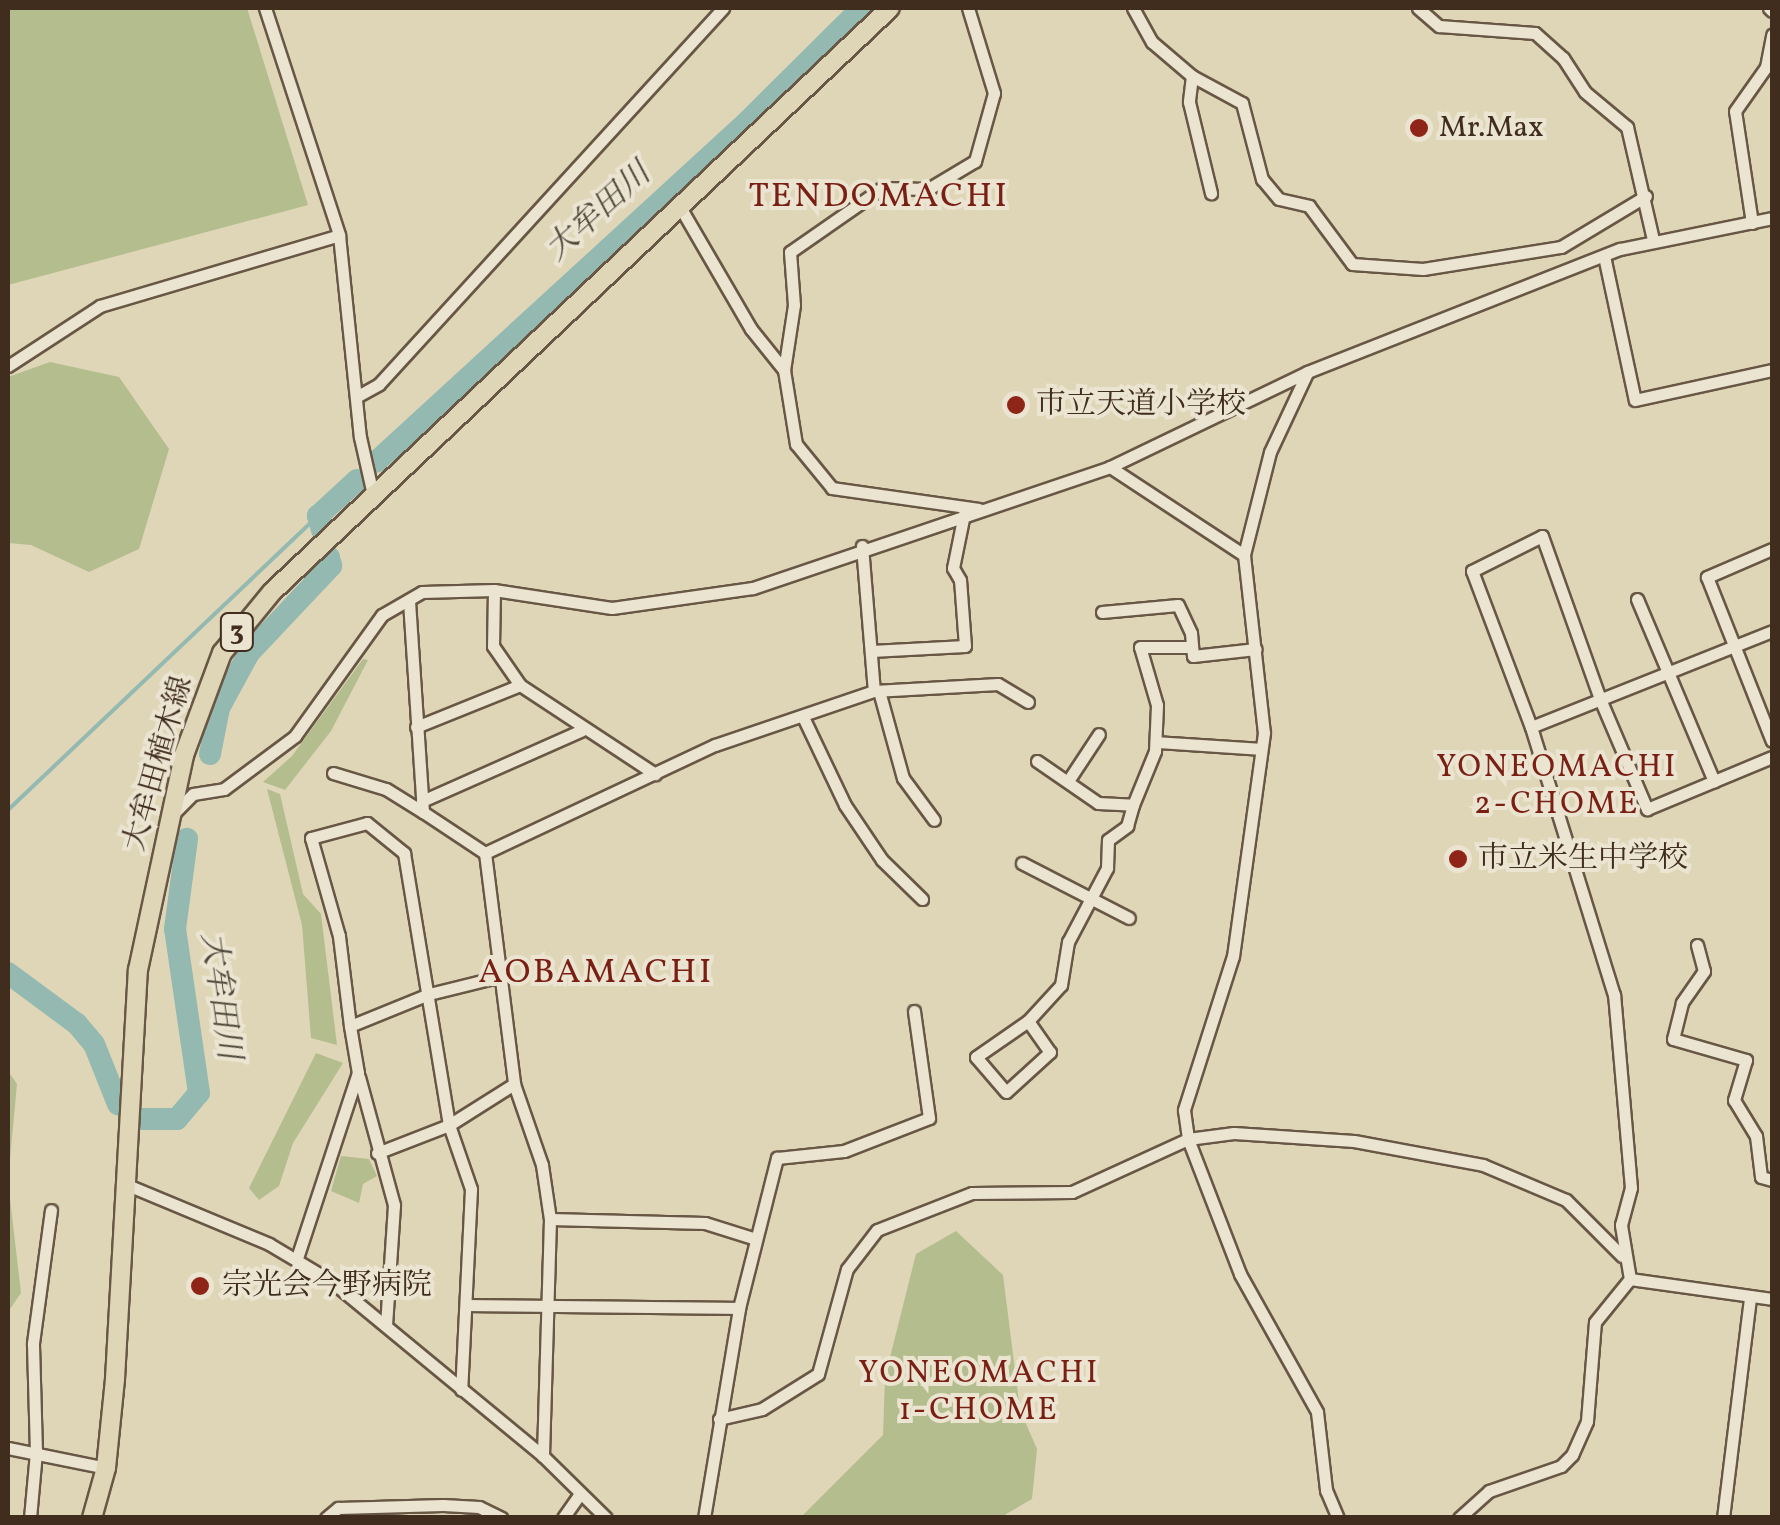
<!DOCTYPE html>
<meta charset="utf-8">
<style>
body{margin:0}
#map{position:relative;width:1780px;height:1525px;overflow:hidden;background:#dfd6b8;font-family:Vollkorn,"Noto Serif JP",serif}
div>[style]{position:absolute}
[style*='--x']{left:calc(var(--x)*1px);top:calc(var(--y)*1px);width:calc(var(--w)*1px);rotate:calc(var(--a)*1deg)}
.green>*{inset:0;background:#b4bd8e}
.stream>*{height:4px;margin:-2px;padding:0 2px;transform-origin:2px;border-radius:2px;background:#93b9b1}
.river>*{height:22px;margin:-11px;padding:0 11px;transform-origin:11px;border-radius:11px;background:#93b9b1}
.roads{filter:drop-shadow(2px 0 #685744) drop-shadow(-2px 0 #685744) drop-shadow(0 2px #685744) drop-shadow(0 -2px #685744)}
.minor>*{height:11px;margin:-5.5px;padding:0 5.5px;transform-origin:5.5px;border-radius:5.5px;background:#eae4d1}
.primary>*{height:18px;margin:-9px;padding:0 9px;transform-origin:9px;border-radius:9px;background:#dfd6b8}
.dots>*{width:28px;height:28px;translate:-50% -50%;box-sizing:border-box;border:5px solid #eae4d1;border-radius:50%}
span{translate:-50% -50%;white-space:nowrap;text-align:center;line-height:1.15;-webkit-text-stroke:8px #eae4d1;paint-order:stroke}
.shield-label span{padding:2px 8px;background:#eae4d1;border:2px solid;border-radius:8px;-webkit-text-stroke-width:0}
.shield-label{font-size:28px;color:#412d1e;font-weight:700}
.poi-label{font-size:30px;color:#412d1e}
.left{translate:0 -50%;text-align:left}
.street-label{font-size:30px;color:#412d1e}
.water-label{font-size:32px;color:#51493b;font-style:italic}
.neighbourhood-label{font-size:32px;color:#7a1f14;letter-spacing:2.5px}
.quarter-label{font-size:35px;color:#7a1f14;letter-spacing:2.5px}
.frame{position:absolute;inset:0;border:10px solid #412d1e;pointer-events:none}
</style>
<div id="map">
<div class="green">
<i style="clip-path:polygon(8px 8px,247px 8px,308px 205px,8px 285px)"></i>
<i style="clip-path:polygon(50px 362px,119px 377px,169px 449px,139px 549px,89px 572px,31px 545px,8px 543px,8px 377px)"></i>
<i style="clip-path:polygon(363px 659px,368px 660px,331px 731px,285px 790px,263px 782px,292px 756px)"></i>
<i style="clip-path:polygon(267px 789px,280px 794px,303px 894px,321px 914px,337px 1045px,311px 1038px,302px 925px)"></i>
<i style="clip-path:polygon(316px 1053px,343px 1063px,293px 1143px,279px 1186px,259px 1200px,249px 1188px)"></i>
<i style="clip-path:polygon(8px 1071px,17px 1084px,8px 1181px,21px 1293px,8px 1312px)"></i>
<i style="clip-path:polygon(341px 1156px,369px 1159px,377px 1176px,363px 1184px,359px 1203px,331px 1191px)"></i>
<i style="clip-path:polygon(956px 1231px,1003px 1275px,1020px 1410px,1037px 1449px,1032px 1499px,1001px 1517px,801px 1517px,883px 1435px,885px 1377px,916px 1254px)"></i>
</div>
<div class="stream">
<i style="--x:8;--y:810;--w:427;--a:-43.5"></i>
</div>
<div class="river">
<i style="--x:376;--y:462;--w:502;--a:-42.5"></i>
<i style="--x:746;--y:123;--w:163;--a:-44.8"></i>
<i style="--x:322;--y:530;--w:15;--a:-106"></i>
<i style="--x:318;--y:516;--w:53;--a:-42.7"></i>
<i style="--x:210;--y:754;--w:47;--a:-78.9"></i>
<i style="--x:219;--y:708;--w:63;--a:-61.4"></i>
<i style="--x:249;--y:653;--w:120;--a:-46.7"></i>
<i style="--x:331;--y:566;--w:9;--a:-103"></i>
<i style="--x:8;--y:973;--w:86;--a:36.5"></i>
<i style="--x:77;--y:1024;--w:26;--a:50"></i>
<i style="--x:94;--y:1044;--w:65;--a:68.2"></i>
<i style="--x:142;--y:1119;--w:35;--a:0"></i>
<i style="--x:177;--y:1119;--w:34;--a:-50"></i>
<i style="--x:199;--y:1093;--w:166;--a:-98.3"></i>
<i style="--x:175;--y:929;--w:91;--a:-82.4"></i>
</div>
<div class="roads">
<div class="minor">
<i style="--x:265;--y:8;--w:239;--a:71.9"></i>
<i style="--x:339;--y:235;--w:203;--a:84.1"></i>
<i style="--x:360;--y:437;--w:64;--a:77.3"></i>
<i style="--x:968;--y:8;--w:89;--a:73"></i>
<i style="--x:994;--y:93;--w:71;--a:105.6"></i>
<i style="--x:975;--y:161;--w:55;--a:149.2"></i>
<i style="--x:928;--y:189;--w:46;--a:-178.8"></i>
<i style="--x:882;--y:188;--w:112;--a:145.2"></i>
<i style="--x:790;--y:252;--w:53;--a:85.7"></i>
<i style="--x:794;--y:305;--w:66;--a:98.7"></i>
<i style="--x:784;--y:370;--w:75;--a:80.8"></i>
<i style="--x:796;--y:444;--w:57;--a:50.7"></i>
<i style="--x:832;--y:488;--w:148;--a:8.1"></i>
<i style="--x:1133;--y:8;--w:39;--a:61"></i>
<i style="--x:1152;--y:42;--w:52;--a:40.4"></i>
<i style="--x:1192;--y:76;--w:57;--a:28.4"></i>
<i style="--x:1242;--y:103;--w:79;--a:75.3"></i>
<i style="--x:1262;--y:179;--w:26;--a:50"></i>
<i style="--x:1279;--y:199;--w:31;--a:13"></i>
<i style="--x:1309;--y:206;--w:72;--a:53.4"></i>
<i style="--x:1352;--y:264;--w:71;--a:4"></i>
<i style="--x:1423;--y:269;--w:140;--a:-9.1"></i>
<i style="--x:1561;--y:247;--w:99;--a:-31"></i>
<i style="--x:1418;--y:8;--w:28;--a:41"></i>
<i style="--x:1439;--y:26;--w:96;--a:4.2"></i>
<i style="--x:1535;--y:33;--w:38;--a:42"></i>
<i style="--x:1563;--y:58;--w:40;--a:57.1"></i>
<i style="--x:1585;--y:92;--w:55;--a:39.8"></i>
<i style="--x:1627;--y:127;--w:116;--a:77"></i>
<i style="--x:1769;--y:8;--w:4;--a:45"></i>
<i style="--x:1192;--y:76;--w:26;--a:97"></i>
<i style="--x:1189;--y:102;--w:94;--a:76.4"></i>
<i style="--x:680;--y:207;--w:141;--a:59.8"></i>
<i style="--x:751;--y:329;--w:53;--a:51.2"></i>
<i style="--x:1752;--y:223;--w:113;--a:-98.6"></i>
<i style="--x:1735;--y:111;--w:54;--a:-54.8"></i>
<i style="--x:1766;--y:67;--w:33;--a:-79"></i>
<i style="--x:1604;--y:256;--w:147;--a:77.9"></i>
<i style="--x:1635;--y:400;--w:140;--a:-12.4"></i>
<i style="--x:8;--y:366;--w:110;--a:-33.1"></i>
<i style="--x:100;--y:306;--w:249;--a:-16.5"></i>
<i style="--x:1307;--y:373;--w:87;--a:115.1"></i>
<i style="--x:1270;--y:452;--w:106;--a:104.2"></i>
<i style="--x:1244;--y:555;--w:179;--a:83.6"></i>
<i style="--x:1264;--y:733;--w:225;--a:97.9"></i>
<i style="--x:1233;--y:956;--w:162;--a:107.7"></i>
<i style="--x:1184;--y:1110;--w:29;--a:82"></i>
<i style="--x:1188;--y:1139;--w:145;--a:68.9"></i>
<i style="--x:1240;--y:1274;--w:158;--a:60.8"></i>
<i style="--x:1317;--y:1412;--w:79;--a:83.4"></i>
<i style="--x:1326;--y:1490;--w:30;--a:67"></i>
<i style="--x:356;--y:397;--w:26;--a:-29"></i>
<i style="--x:379;--y:384;--w:510;--a:-47.54"></i>
<i style="--x:1110;--y:467;--w:160;--a:33.3"></i>
<i style="--x:862;--y:546;--w:145;--a:85.3"></i>
<i style="--x:1772;--y:549;--w:71;--a:156.7"></i>
<i style="--x:1707;--y:577;--w:176;--a:68.4"></i>
<i style="--x:494;--y:590;--w:56;--a:91"></i>
<i style="--x:493;--y:646;--w:47;--a:55.3"></i>
<i style="--x:520;--y:685;--w:162;--a:33.4"></i>
<i style="--x:1637;--y:599;--w:198;--a:67.1"></i>
<i style="--x:409;--y:601;--w:211;--a:86.2"></i>
<i style="--x:423;--y:812;--w:74;--a:33.5"></i>
<i style="--x:485;--y:853;--w:233;--a:82.8"></i>
<i style="--x:514;--y:1084;--w:86;--a:70.9"></i>
<i style="--x:542;--y:1165;--w:55;--a:81.6"></i>
<i style="--x:550;--y:1219;--w:237;--a:91.7"></i>
<i style="--x:1102;--y:612;--w:76;--a:-5.3"></i>
<i style="--x:1178;--y:605;--w:31;--a:65"></i>
<i style="--x:1191;--y:633;--w:23;--a:85"></i>
<i style="--x:1193;--y:656;--w:63;--a:-6.3"></i>
<i style="--x:871;--y:651;--w:94;--a:-3"></i>
<i style="--x:965;--y:646;--w:66;--a:-94.3"></i>
<i style="--x:960;--y:580;--w:14;--a:-120"></i>
<i style="--x:953;--y:568;--w:55;--a:-78.5"></i>
<i style="--x:879;--y:691;--w:90;--a:74.6"></i>
<i style="--x:903;--y:778;--w:52;--a:53.6"></i>
<i style="--x:804;--y:719;--w:95;--a:64.5"></i>
<i style="--x:845;--y:805;--w:66;--a:56.1"></i>
<i style="--x:882;--y:860;--w:56;--a:44.3"></i>
<i style="--x:416;--y:727;--w:112;--a:-22"></i>
<i style="--x:1531;--y:727;--w:259;--a:-21.7"></i>
<i style="--x:1156;--y:742;--w:105;--a:3.8"></i>
<i style="--x:1037;--y:761;--w:74;--a:34.5"></i>
<i style="--x:1098;--y:803;--w:35;--a:3"></i>
<i style="--x:1133;--y:805;--w:58;--a:-67.8"></i>
<i style="--x:1155;--y:751;--w:46;--a:-87.5"></i>
<i style="--x:1157;--y:705;--w:60;--a:-106.3"></i>
<i style="--x:1140;--y:647;--w:51;--a:0"></i>
<i style="--x:333;--y:773;--w:55;--a:16.8"></i>
<i style="--x:386;--y:789;--w:44;--a:31.9"></i>
<i style="--x:1068;--y:781;--w:56;--a:-56.6"></i>
<i style="--x:422;--y:801;--w:175;--a:-23.9"></i>
<i style="--x:173;--y:814;--w:28;--a:-45"></i>
<i style="--x:193;--y:794;--w:31;--a:-9"></i>
<i style="--x:224;--y:789;--w:89;--a:-36.7"></i>
<i style="--x:295;--y:736;--w:149;--a:-54.3"></i>
<i style="--x:382;--y:615;--w:46;--a:-29.9"></i>
<i style="--x:422;--y:592;--w:72;--a:-1.6"></i>
<i style="--x:494;--y:590;--w:119;--a:8.7"></i>
<i style="--x:612;--y:608;--w:142;--a:-8.1"></i>
<i style="--x:753;--y:588;--w:377;--a:-18.7"></i>
<i style="--x:1110;--y:467;--w:219;--a:-25.7"></i>
<i style="--x:1307;--y:372;--w:336;--a:-21.5"></i>
<i style="--x:1620;--y:249;--w:155;--a:-11.5"></i>
<i style="--x:485;--y:853;--w:254;--a:-25.2"></i>
<i style="--x:715;--y:745;--w:168;--a:-18.8"></i>
<i style="--x:874;--y:691;--w:124;--a:-3.2"></i>
<i style="--x:998;--y:684;--w:35;--a:31"></i>
<i style="--x:1022;--y:863;--w:120;--a:27.2"></i>
<i style="--x:1697;--y:945;--w:27;--a:75"></i>
<i style="--x:1704;--y:971;--w:39;--a:125"></i>
<i style="--x:1682;--y:1003;--w:37;--a:104"></i>
<i style="--x:1673;--y:1039;--w:76;--a:16"></i>
<i style="--x:1746;--y:1060;--w:42;--a:106.7"></i>
<i style="--x:1734;--y:1100;--w:42;--a:58.6"></i>
<i style="--x:1756;--y:1136;--w:41;--a:83"></i>
<i style="--x:1761;--y:1177;--w:11;--a:15"></i>
<i style="--x:1028;--y:1021;--w:38;--a:55"></i>
<i style="--x:1050;--y:1052;--w:59;--a:137.7"></i>
<i style="--x:1006;--y:1092;--w:46;--a:-130.6"></i>
<i style="--x:976;--y:1057;--w:63;--a:-34.7"></i>
<i style="--x:1028;--y:1021;--w:49;--a:-47.5"></i>
<i style="--x:1061;--y:985;--w:44;--a:-80.8"></i>
<i style="--x:1068;--y:942;--w:84;--a:-62.2"></i>
<i style="--x:1107;--y:868;--w:28;--a:-88"></i>
<i style="--x:1108;--y:840;--w:24;--a:-36"></i>
<i style="--x:1127;--y:826;--w:22;--a:-74"></i>
<i style="--x:350;--y:1026;--w:91;--a:-97"></i>
<i style="--x:339;--y:936;--w:102;--a:-105.9"></i>
<i style="--x:311;--y:838;--w:58;--a:-15"></i>
<i style="--x:367;--y:823;--w:48;--a:39"></i>
<i style="--x:404;--y:853;--w:276;--a:80.6"></i>
<i style="--x:449;--y:1125;--w:68;--a:71"></i>
<i style="--x:471;--y:1189;--w:201;--a:92.8"></i>
<i style="--x:359;--y:1077;--w:133;--a:74.7"></i>
<i style="--x:394;--y:1205;--w:120;--a:93.8"></i>
<i style="--x:377;--y:1153;--w:77;--a:-21.3"></i>
<i style="--x:449;--y:1125;--w:77;--a:-32.2"></i>
<i style="--x:125;--y:1184;--w:156;--a:22.6"></i>
<i style="--x:269;--y:1244;--w:72;--a:30.8"></i>
<i style="--x:331;--y:1281;--w:275;--a:39.5"></i>
<i style="--x:543;--y:1456;--w:88;--a:44.5"></i>
<i style="--x:550;--y:1219;--w:155;--a:1.5"></i>
<i style="--x:705;--y:1223;--w:50;--a:17.4"></i>
<i style="--x:297;--y:1258;--w:195;--a:-71.8"></i>
<i style="--x:358;--y:1073;--w:48;--a:-99.7"></i>
<i style="--x:350;--y:1026;--w:85;--a:-22.1"></i>
<i style="--x:429;--y:994;--w:75;--a:-13.9"></i>
<i style="--x:1630;--y:1279;--w:55;--a:-99.5"></i>
<i style="--x:1621;--y:1225;--w:38;--a:-75"></i>
<i style="--x:1631;--y:1188;--w:194;--a:-95"></i>
<i style="--x:1614;--y:995;--w:281;--a:-107.2"></i>
<i style="--x:1531;--y:727;--w:167;--a:-110.7"></i>
<i style="--x:1472;--y:571;--w:78;--a:-26.6"></i>
<i style="--x:1542;--y:536;--w:173;--a:70.4"></i>
<i style="--x:1600;--y:699;--w:120;--a:66.9"></i>
<i style="--x:1647;--y:809;--w:135;--a:-22.6"></i>
<i style="--x:1630;--y:1279;--w:143;--a:8"></i>
<i style="--x:469;--y:1305;--w:270;--a:0.6"></i>
<i style="--x:719;--y:1419;--w:44;--a:-13.1"></i>
<i style="--x:762;--y:1409;--w:66;--a:-32"></i>
<i style="--x:818;--y:1374;--w:109;--a:-74.6"></i>
<i style="--x:847;--y:1269;--w:49;--a:-52.4"></i>
<i style="--x:877;--y:1230;--w:102;--a:-21.3"></i>
<i style="--x:972;--y:1193;--w:100;--a:-0.6"></i>
<i style="--x:1072;--y:1192;--w:128;--a:-24.6"></i>
<i style="--x:1188;--y:1139;--w:46;--a:-7.4"></i>
<i style="--x:1234;--y:1133;--w:120;--a:3.8"></i>
<i style="--x:1354;--y:1141;--w:131;--a:10.5"></i>
<i style="--x:1483;--y:1165;--w:90;--a:22.9"></i>
<i style="--x:1566;--y:1200;--w:79;--a:45"></i>
<i style="--x:8;--y:1448;--w:100;--a:11.5"></i>
<i style="--x:30;--y:1518;--w:66;--a:-84.8"></i>
<i style="--x:36;--y:1452;--w:109;--a:-91.6"></i>
<i style="--x:33;--y:1343;--w:134;--a:-82.3"></i>
<i style="--x:326;--y:1518;--w:16;--a:-40"></i>
<i style="--x:338;--y:1508;--w:105;--a:-1.6"></i>
<i style="--x:443;--y:1505;--w:36;--a:3"></i>
<i style="--x:479;--y:1507;--w:25;--a:26"></i>
<i style="--x:563;--y:1518;--w:29;--a:-55"></i>
<i style="--x:704;--y:1518;--w:213;--a:-80.5"></i>
<i style="--x:739;--y:1308;--w:155;--a:-75.8"></i>
<i style="--x:777;--y:1158;--w:67;--a:-6"></i>
<i style="--x:844;--y:1151;--w:91;--a:-21.2"></i>
<i style="--x:929;--y:1118;--w:108;--a:-98"></i>
<i style="--x:1459;--y:1518;--w:40;--a:-42"></i>
<i style="--x:1489;--y:1491;--w:76;--a:-19.1"></i>
<i style="--x:1561;--y:1466;--w:16;--a:-45"></i>
<i style="--x:1572;--y:1455;--w:37;--a:-66"></i>
<i style="--x:1587;--y:1421;--w:99;--a:-85.4"></i>
<i style="--x:1595;--y:1322;--w:55;--a:-50.9"></i>
<i style="--x:1723;--y:1518;--w:223;--a:-83"></i>
</div>
<div class="primary">
<i style="--x:92;--y:1518;--w:52;--a:-74.4"></i>
<i style="--x:106;--y:1468;--w:89;--a:-84.2"></i>
<i style="--x:115;--y:1379;--w:410;--a:-86.8"></i>
<i style="--x:138;--y:970;--w:220;--a:-77.9"></i>
<i style="--x:184;--y:755;--w:109;--a:-69.6"></i>
<i style="--x:222;--y:653;--w:79;--a:-50.7"></i>
<i style="--x:272;--y:592;--w:850;--a:-43.38"></i>
</div>
</div>
<div class="dots">
<i style="left:1419px;top:128px;background:#8f2418"></i>
<i style="left:1016px;top:405px;background:#8f2418"></i>
<i style="left:1458px;top:859px;background:#8f2418"></i>
<i style="left:200px;top:1286px;background:#8f2418"></i>
</div>
<div class="shield-label">
<span style="left:237px;top:632px">3</span>
</div>
<div class="poi-label">
<span class="left" style="left:1439px;top:128px">Mr.Max</span>
<span class="left" style="left:1036px;top:405px">市立天道小学校</span>
<span class="left" style="left:1478px;top:859px">市立米生中学校</span>
<span class="left" style="left:222px;top:1286px">宗光会今野病院</span>
</div>
<div class="street-label">
<span style="left:159px;top:764px;rotate:-74deg">大牟田植木線</span>
</div>
<div class="water-label">
<span style="left:599px;top:213px;rotate:-42deg">大牟田川</span>
<span style="left:219px;top:996px;rotate:82deg">大牟田川</span>
</div>
<div class="neighbourhood-label">
<span style="left:1557px;top:787px">YONEOMACHI<br>2-CHOME</span>
<span style="left:979px;top:1393px">YONEOMACHI<br>1-CHOME</span>
</div>
<div class="quarter-label">
<span style="left:879px;top:197px">TENDOMACHI</span>
<span style="left:596px;top:973px">AOBAMACHI</span>
</div>
<div class="frame"></div>
</div>
